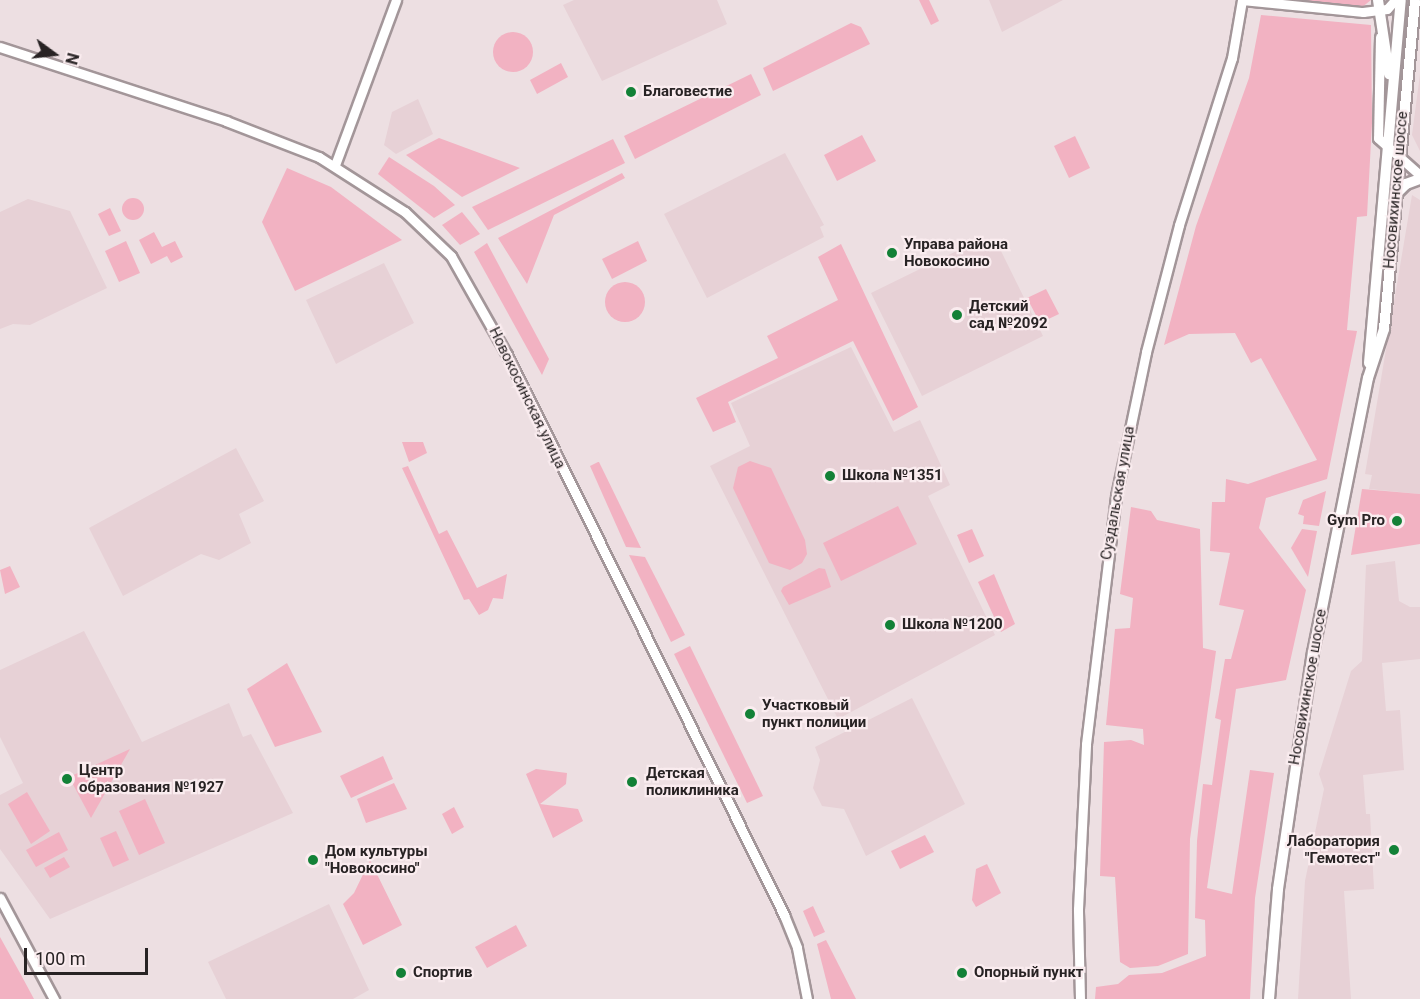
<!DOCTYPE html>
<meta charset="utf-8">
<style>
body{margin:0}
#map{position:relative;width:1420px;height:999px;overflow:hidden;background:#eddfe2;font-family:Roboto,sans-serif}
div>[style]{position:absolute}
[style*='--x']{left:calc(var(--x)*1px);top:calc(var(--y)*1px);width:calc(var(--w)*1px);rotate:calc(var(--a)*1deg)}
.built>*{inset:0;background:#e7d1d6}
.green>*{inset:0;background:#f2b2c2}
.round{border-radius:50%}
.roads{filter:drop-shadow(2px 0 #a39699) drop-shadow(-2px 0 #a39699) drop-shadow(0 2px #a39699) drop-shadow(0 -2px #a39699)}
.minor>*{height:9px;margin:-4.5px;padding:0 4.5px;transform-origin:4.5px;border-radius:4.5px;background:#fff}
.major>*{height:10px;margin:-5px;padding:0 5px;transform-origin:5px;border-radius:5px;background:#fff}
.dots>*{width:16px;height:16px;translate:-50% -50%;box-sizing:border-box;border:3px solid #faecef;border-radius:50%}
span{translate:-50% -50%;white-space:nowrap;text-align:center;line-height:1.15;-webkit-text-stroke:4.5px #faecef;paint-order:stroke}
.poi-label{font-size:15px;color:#282324;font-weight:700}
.left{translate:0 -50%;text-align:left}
.right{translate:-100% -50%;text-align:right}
.street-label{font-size:15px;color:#282324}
.north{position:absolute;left:24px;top:24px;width:60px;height:60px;-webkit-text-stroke:4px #faecef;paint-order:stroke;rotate:105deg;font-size:16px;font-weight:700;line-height:24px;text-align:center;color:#282324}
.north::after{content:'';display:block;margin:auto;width:21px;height:27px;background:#282324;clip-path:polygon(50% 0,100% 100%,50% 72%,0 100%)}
.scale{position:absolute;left:24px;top:948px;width:124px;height:27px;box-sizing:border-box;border:3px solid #282324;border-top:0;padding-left:8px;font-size:18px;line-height:21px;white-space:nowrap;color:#282324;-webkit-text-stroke:4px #faecef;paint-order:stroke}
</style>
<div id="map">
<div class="built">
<i style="clip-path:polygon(574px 0,717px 0,727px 24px,602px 81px,563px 5px)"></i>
<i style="clip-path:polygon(989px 0,1063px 0,1002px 32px)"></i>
<i style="clip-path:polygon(1420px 74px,1420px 151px,1412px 135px)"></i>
<i style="clip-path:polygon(418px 99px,433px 134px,396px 154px,384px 145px,392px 112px)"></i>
<i style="clip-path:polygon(785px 153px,824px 225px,820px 227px,824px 237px,707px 298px,664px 214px)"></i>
<i style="clip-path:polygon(1412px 195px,1420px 200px,1420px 494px,1369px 489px,1372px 475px,1365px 474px)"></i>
<i style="clip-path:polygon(28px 199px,70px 211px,107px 288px,30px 325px,13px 324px,0 329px,0 212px)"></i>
<i style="clip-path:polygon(984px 243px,989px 252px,999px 247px,1043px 336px,922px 396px,871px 293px,969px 245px,971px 249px)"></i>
<i style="clip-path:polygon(384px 263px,414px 323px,336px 364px,306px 300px)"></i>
<i style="clip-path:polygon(851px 347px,894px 432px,920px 420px,950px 485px,928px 496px,995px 635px,838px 719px,710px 466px,750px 446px,731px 403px)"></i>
<i style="clip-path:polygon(236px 448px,264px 501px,239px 514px,251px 543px,219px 560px,201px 554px,123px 596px,89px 528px)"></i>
<i style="clip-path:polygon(1395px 561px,1399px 601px,1410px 607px,1420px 607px,1420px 659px,1382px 663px,1386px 711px,1400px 710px,1404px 770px,1363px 775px,1366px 814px,1370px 814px,1374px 889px,1344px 891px,1351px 999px,1298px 999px,1305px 881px,1324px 789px,1319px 774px,1351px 671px,1362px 661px,1366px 565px)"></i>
<i style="clip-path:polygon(84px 631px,142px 742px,229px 703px,243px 737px,251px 734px,293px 813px,50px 919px,0 849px,0 795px,23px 783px,0 737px,0 670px)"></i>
<i style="clip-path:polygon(912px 698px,965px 804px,866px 856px,844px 809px,822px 806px,813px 788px,820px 760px,815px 747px)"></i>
<i style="clip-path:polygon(329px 904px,369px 990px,353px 999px,226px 999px,208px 962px)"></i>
</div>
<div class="green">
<i style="clip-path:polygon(919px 0,929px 0,939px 21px,931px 25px)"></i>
<i style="clip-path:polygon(1276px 0,1371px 0,1361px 8px)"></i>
<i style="clip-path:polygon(1261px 15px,1371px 25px,1372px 123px,1367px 216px,1357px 217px,1347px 330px,1357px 331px,1327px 479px,1266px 498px,1259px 528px,1306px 590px,1286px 680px,1236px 689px,1207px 888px,1232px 894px,1250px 770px,1274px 773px,1255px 898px,1250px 999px,1095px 999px,1096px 987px,1118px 984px,1129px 975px,1162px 973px,1206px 956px,1205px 920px,1195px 918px,1197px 841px,1203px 784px,1212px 785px,1221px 720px,1215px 718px,1225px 659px,1231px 659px,1244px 610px,1219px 605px,1230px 553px,1210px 551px,1212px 502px,1225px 502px,1226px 479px,1248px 484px,1317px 460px,1261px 358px,1251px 363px,1235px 333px,1189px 334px,1164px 345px,1196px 226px,1249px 78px)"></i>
<i style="clip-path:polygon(851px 23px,861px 27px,870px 44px,773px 91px,763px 68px)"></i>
<i class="round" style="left:493px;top:32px;width:40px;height:40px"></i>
<i style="clip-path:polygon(561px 63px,568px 77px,537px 94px,530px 80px)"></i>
<i style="clip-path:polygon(751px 74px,761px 95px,635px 159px,624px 136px)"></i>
<i style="clip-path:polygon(862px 135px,876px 161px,837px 181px,824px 155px)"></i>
<i style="clip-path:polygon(1075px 136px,1090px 168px,1069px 178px,1054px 146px)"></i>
<i style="clip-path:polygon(439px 138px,520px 168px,462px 197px,406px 155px)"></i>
<i style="clip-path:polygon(613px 139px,625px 163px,488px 230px,472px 207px)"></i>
<i style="clip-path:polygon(389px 157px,434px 186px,455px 205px,434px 218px,378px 174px)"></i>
<i style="clip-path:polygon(287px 168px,331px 187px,402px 240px,295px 291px,262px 222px)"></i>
<i style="clip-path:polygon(622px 173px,625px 178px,554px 215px,527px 284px,498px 238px)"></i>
<i class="round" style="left:122px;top:198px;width:22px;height:22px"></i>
<i style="clip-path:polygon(110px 208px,121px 231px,109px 236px,98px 214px)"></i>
<i style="clip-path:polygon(462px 212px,480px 234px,460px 245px,442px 225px)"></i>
<i style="clip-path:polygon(154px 232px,162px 247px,175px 241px,183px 257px,171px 263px,167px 256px,151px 264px,139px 240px)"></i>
<i style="clip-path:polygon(126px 241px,140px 273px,119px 282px,105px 251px)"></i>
<i style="clip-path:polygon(638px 241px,647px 261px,612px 279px,602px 259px)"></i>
<i style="clip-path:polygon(487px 243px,549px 359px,542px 375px,474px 252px)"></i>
<i style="clip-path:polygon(841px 244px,918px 407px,893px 421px,853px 341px,728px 402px,736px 422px,713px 432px,696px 398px,778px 358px,767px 336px,838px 300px,818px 257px)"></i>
<i class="round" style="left:605px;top:282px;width:40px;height:40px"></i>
<i style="clip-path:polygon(1046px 289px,1059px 314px,1040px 323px,1027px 298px)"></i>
<i style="clip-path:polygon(402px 442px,423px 442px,427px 453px,409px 462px)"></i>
<i style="clip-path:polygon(750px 461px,771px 468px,805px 540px,807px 554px,802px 563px,790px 570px,769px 563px,733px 488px,738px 467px)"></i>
<i style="clip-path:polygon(598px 462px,599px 462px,641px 548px,626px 547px,590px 466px)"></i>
<i style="clip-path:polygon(408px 466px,439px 534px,447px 530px,477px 588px,507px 574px,503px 599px,493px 598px,488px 610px,479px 615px,469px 599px,464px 600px,402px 468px)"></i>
<i style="clip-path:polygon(1362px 489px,1420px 494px,1420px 544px,1351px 555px)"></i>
<i style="clip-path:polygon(1326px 491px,1319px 526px,1303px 524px,1304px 516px,1298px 514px,1303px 500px)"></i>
<i style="clip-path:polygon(898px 506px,917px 544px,841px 581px,823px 543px)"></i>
<i style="clip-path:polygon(1131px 507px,1151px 511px,1157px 520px,1200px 529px,1203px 648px,1216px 651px,1190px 839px,1188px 954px,1158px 966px,1130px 968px,1120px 962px,1115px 877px,1100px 876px,1104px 742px,1131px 740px,1144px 745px,1143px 729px,1106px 725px,1115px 629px,1130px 628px,1133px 598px,1120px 594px)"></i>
<i style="clip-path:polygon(972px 529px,984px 556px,969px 563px,957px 535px)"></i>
<i style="clip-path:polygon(1302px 529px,1317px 531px,1308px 577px,1291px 548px)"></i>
<i style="clip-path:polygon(629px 555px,645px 557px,685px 635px,671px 642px)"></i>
<i style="clip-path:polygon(10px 566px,20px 587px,5px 594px,0 570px)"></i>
<i style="clip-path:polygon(819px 568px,825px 569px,831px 587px,789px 605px,781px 591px,783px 587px)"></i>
<i style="clip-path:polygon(994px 574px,1015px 624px,1001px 632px,978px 582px)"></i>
<i style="clip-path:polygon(690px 646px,763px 796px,747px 803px,674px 654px)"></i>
<i style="clip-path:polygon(287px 663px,322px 732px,275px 747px,247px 689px)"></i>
<i style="clip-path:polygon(130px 749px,91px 818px,69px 777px)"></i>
<i style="clip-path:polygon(383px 756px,393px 779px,351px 798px,340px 776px)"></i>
<i style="clip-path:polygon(536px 769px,567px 773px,566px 784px,540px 804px,578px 809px,583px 821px,553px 838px,526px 774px)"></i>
<i style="clip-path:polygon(394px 783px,407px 809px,366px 823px,357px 799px)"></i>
<i style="clip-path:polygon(27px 792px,50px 831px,31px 844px,8px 804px)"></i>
<i style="clip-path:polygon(145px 799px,165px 843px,139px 855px,119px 811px)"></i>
<i style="clip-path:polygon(454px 807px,464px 827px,452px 834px,442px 814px)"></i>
<i style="clip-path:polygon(116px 831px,129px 860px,113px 867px,100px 838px)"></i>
<i style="clip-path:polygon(59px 832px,68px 850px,36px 867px,26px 850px)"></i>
<i style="clip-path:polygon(925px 835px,934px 852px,900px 869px,891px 851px)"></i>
<i style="clip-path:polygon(64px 857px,70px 867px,50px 878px,44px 868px)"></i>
<i style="clip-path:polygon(370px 860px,402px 925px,363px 945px,343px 904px,354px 893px)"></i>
<i style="clip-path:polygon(987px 864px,1001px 893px,976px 907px,972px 900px,976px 869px)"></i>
<i style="clip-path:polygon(813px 906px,825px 932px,814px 937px,803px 911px)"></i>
<i style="clip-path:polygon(516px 925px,527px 946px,487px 968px,475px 947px)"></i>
<i style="clip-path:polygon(0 937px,20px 973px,34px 999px,0 999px)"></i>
<i style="clip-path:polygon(826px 940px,856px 999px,831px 999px,817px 944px)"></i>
</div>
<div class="roads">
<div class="minor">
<i style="--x:1242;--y:0;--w:122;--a:5.7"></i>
<i style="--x:1363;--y:12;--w:24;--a:-7"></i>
<i style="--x:1387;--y:9;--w:12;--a:-48"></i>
<i style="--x:1380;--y:37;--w:101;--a:91.1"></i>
<i style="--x:1378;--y:138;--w:56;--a:41.4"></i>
<i style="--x:0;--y:47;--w:238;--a:18.1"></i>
<i style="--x:226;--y:121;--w:100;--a:21.2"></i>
<i style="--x:319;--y:157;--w:102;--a:32.6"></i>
<i style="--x:405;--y:212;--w:64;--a:43.7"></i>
<i style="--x:451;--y:256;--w:114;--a:60.5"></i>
<i style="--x:507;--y:355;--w:625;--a:63.68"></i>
<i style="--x:784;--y:915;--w:35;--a:68"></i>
<i style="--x:797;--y:948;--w:52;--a:78.9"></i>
<i style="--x:335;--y:165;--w:176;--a:-69.7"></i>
<i style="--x:0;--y:898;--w:115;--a:61.9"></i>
<i style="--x:1080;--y:999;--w:90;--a:-91.3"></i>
<i style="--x:1078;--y:909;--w:165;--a:-87.2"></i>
<i style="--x:1086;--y:744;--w:250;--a:-83.1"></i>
<i style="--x:1116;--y:496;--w:147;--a:-78.2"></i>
<i style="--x:1146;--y:352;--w:131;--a:-75.4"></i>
<i style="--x:1179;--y:225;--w:175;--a:-72.4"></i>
<i style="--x:1232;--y:58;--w:59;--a:-80.2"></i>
</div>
<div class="major">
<i style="--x:1378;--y:0;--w:75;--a:81.5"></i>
<i style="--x:1396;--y:194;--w:14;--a:-45"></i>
<i style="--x:1406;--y:184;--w:15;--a:-20"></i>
<i style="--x:1369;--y:363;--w:364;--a:-85"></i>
<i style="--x:1269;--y:999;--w:110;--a:-85.3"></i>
<i style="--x:1278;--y:889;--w:239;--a:-81.6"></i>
<i style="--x:1313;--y:653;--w:280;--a:-78.7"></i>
<i style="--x:1368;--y:378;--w:52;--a:-71.9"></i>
<i style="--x:1384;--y:329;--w:330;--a:-84.6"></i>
</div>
</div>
<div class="dots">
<i style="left:631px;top:92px;background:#138137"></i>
<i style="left:892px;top:253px;background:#138137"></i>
<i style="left:957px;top:315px;background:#138137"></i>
<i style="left:830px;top:476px;background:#138137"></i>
<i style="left:1397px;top:521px;background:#138137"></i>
<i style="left:890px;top:625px;background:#138137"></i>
<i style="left:750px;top:714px;background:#138137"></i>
<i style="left:67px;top:779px;background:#138137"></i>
<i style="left:632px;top:782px;background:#138137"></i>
<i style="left:1394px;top:850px;background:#138137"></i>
<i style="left:313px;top:860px;background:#138137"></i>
<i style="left:401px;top:973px;background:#138137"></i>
<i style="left:962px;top:973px;background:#138137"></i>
</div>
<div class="poi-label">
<span class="left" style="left:643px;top:92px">Благовестие</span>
<span class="left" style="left:904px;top:253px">Управа района<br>Новокосино</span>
<span class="left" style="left:969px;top:315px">Детский<br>сад №2092</span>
<span class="left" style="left:842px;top:476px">Школа №1351</span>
<span class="right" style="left:1385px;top:521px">Gym Pro</span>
<span class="left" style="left:902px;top:625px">Школа №1200</span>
<span class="left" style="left:762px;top:714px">Участковый<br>пункт полиции</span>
<span class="left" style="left:79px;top:779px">Центр<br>образования №1927</span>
<span class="left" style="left:646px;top:782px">Детская<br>поликлиника</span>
<span class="right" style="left:1380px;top:850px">Лаборатория<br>"Гемотест"</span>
<span class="left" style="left:325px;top:860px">Дом культуры<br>"Новокосино"</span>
<span class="left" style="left:413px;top:973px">Спортив</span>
<span class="left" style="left:974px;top:973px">Опорный пункт</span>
</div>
<div class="street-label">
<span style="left:1396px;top:190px;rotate:-85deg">Носовихинское шоссе</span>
<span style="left:527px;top:398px;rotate:64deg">Новокосинская улица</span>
<span style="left:1118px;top:493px;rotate:-80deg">Суздальская улица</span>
<span style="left:1308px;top:687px;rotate:-80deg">Носовихинское шоссе</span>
</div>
<div class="north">N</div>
<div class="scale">100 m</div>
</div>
